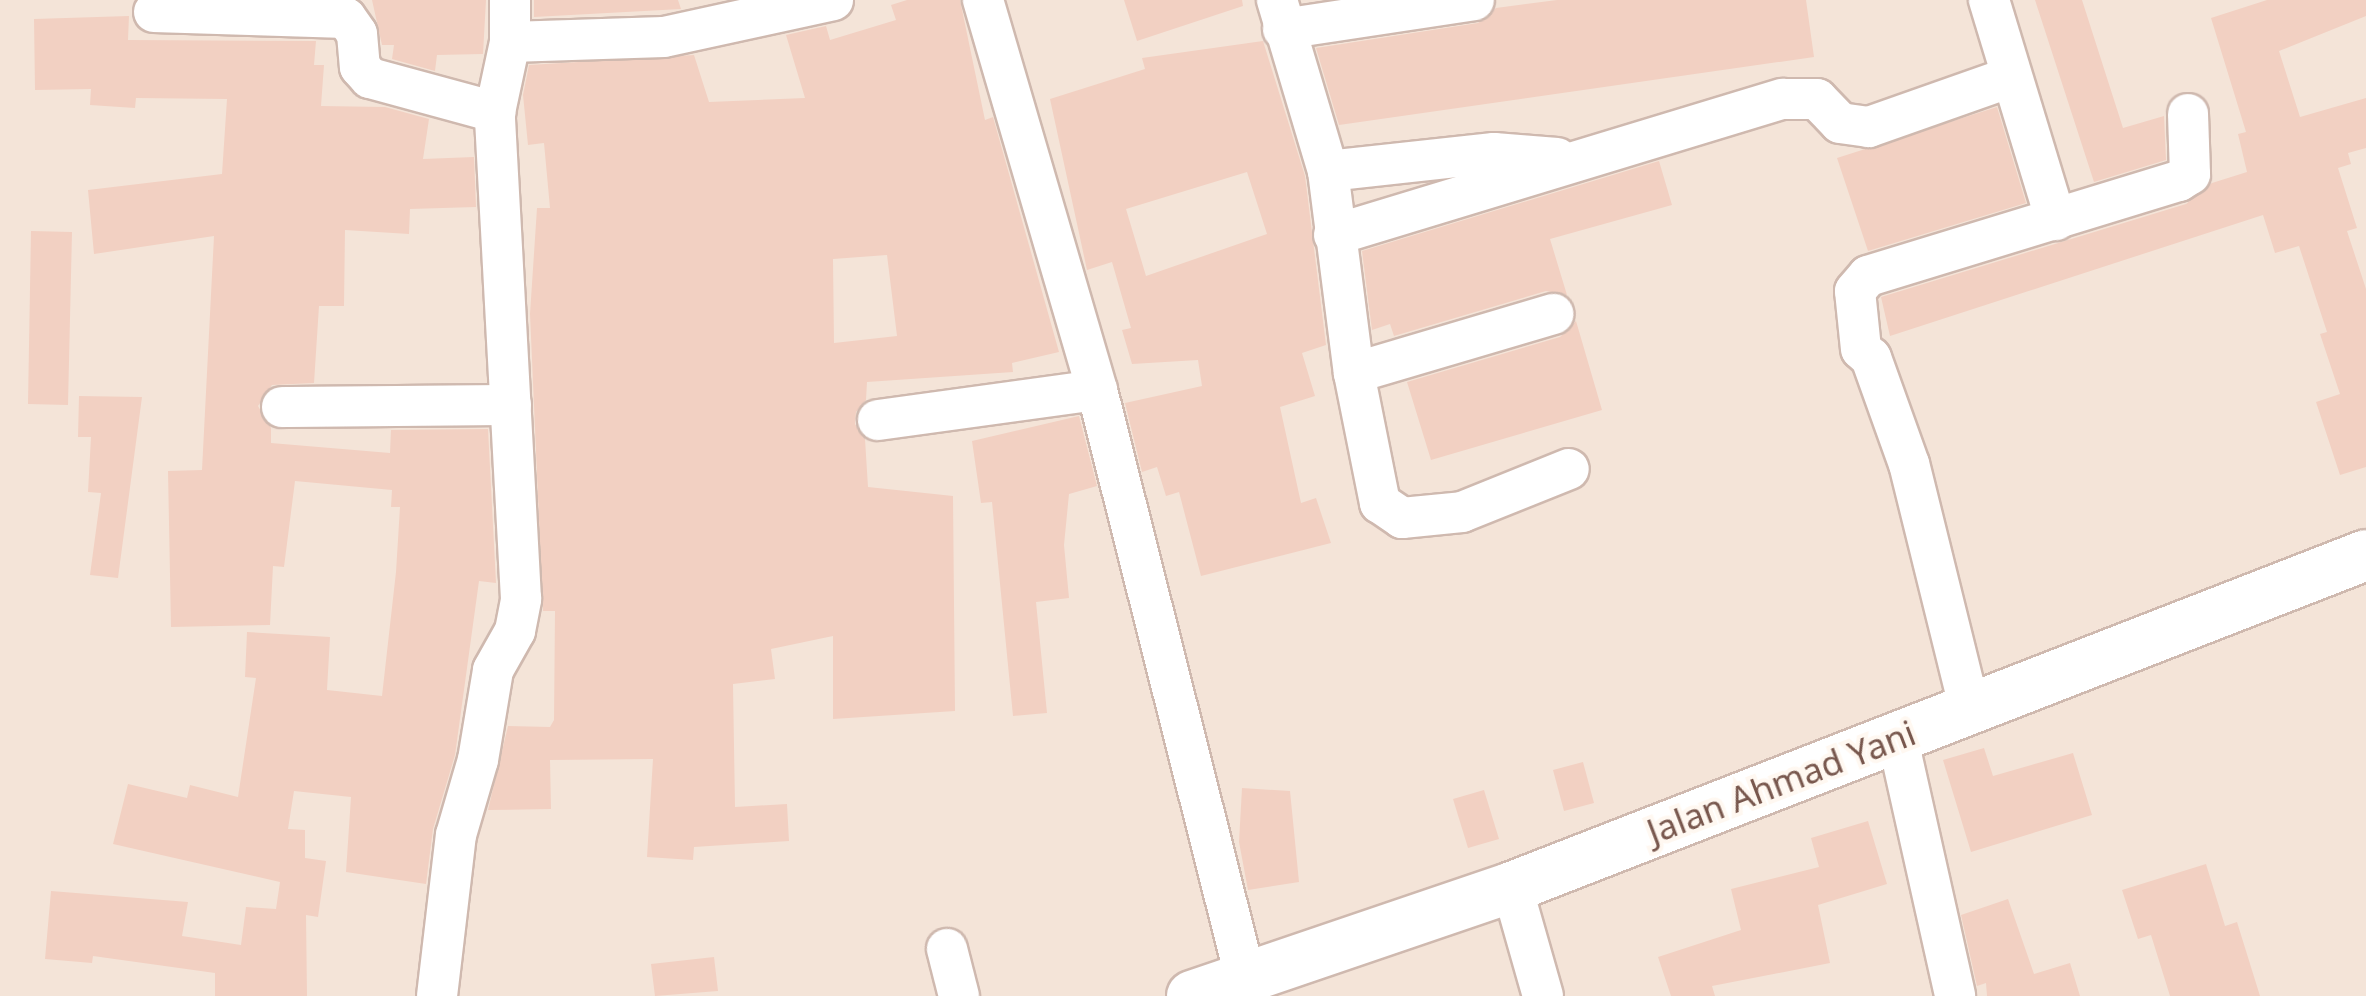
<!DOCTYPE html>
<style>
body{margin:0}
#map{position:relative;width:2366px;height:996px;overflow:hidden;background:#fcf3ea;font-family:"Noto Sans",sans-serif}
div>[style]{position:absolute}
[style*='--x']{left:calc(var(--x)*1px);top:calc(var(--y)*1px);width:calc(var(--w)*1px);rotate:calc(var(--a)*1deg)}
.residential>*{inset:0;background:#f4e4d8}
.building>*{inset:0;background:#f2d0c2}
.roads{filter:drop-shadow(2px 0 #cfb9af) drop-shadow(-2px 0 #cfb9af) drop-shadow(0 2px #cfb9af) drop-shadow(0 -2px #cfb9af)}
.minor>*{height:40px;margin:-20px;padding:0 20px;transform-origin:20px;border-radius:20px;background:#fff}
.tertiary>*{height:50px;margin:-25px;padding:0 25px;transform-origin:25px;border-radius:25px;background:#fff}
span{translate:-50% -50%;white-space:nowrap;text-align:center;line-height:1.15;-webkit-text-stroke:8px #fff8f1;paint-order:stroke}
.street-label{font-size:35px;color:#78574d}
</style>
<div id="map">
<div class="residential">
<i style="clip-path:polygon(0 0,2366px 0,2366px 996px,0 996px)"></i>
</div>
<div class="building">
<i style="clip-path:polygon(372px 0,486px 0,483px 54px,437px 55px,435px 71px,392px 59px,394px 45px,382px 45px)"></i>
<i style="clip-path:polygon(534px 0,678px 0,681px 9px,534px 17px)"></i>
<i style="clip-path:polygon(evenodd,907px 0,960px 0,985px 120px,993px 117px,1059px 352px,1012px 363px,1013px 372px,867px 382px,866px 400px,856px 412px,855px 424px,865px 439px,868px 487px,953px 496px,955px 711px,833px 719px,833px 636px,771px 649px,775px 679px,733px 684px,735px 807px,787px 804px,789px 841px,694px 847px,693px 860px,647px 857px,653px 759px,550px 760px,551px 809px,488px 810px,508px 726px,550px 727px,554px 720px,555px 611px,543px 611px,530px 314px,537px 208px,550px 208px,544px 143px,528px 145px,523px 95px,529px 65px,694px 55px,709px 102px,805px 98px,786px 35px,826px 26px,830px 40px,896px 20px,891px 5px,907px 0,887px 255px,897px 336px,834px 343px,833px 259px,887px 255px)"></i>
<i style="clip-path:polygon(1124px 0,1242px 0,1243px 6px,1137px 41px)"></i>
<i style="clip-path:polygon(1557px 0,1806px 0,1814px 57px,1339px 125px,1316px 48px,1478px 23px,1496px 8px)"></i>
<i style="clip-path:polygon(2035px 0,2082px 0,2123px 128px,2164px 116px,2166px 160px,2094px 182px)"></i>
<i style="clip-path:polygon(2267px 0,2366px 0,2366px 16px,2279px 51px,2300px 117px,2366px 98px,2366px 148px,2348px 153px,2351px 164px,2338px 168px,2357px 228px,2347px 231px,2366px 289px,2366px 467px,2340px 475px,2316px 402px,2340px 394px,2320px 334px,2327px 332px,2299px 246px,2275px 253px,2263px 215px,1890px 336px,1881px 297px,2186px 204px,2212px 183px,2247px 172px,2238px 134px,2246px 132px,2211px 18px)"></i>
<i style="clip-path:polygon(129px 16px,128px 40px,316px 41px,314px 65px,324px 65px,321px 106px,385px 107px,429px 119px,423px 159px,474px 157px,476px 207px,410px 209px,409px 234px,345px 230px,344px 306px,319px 306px,314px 383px,272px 385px,258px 406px,271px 428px,271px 443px,390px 453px,391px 430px,488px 429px,496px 583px,479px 581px,455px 755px,433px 829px,426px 884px,346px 872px,351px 797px,294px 791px,288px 829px,305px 830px,305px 858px,326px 861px,318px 917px,306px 915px,307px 996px,215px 996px,215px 973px,93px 956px,92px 963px,45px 959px,51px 891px,188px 902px,182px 936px,241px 945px,246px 907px,276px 909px,280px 882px,113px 844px,128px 784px,187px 798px,190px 785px,238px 797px,256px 678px,245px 677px,247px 632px,330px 637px,327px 690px,382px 696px,396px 572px,400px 507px,391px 507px,392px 490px,295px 481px,284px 567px,273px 566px,270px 625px,171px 627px,168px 471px,202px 470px,214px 236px,94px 254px,88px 190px,222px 174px,227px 99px,136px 98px,135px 108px,90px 105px,91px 89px,35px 90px,34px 19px)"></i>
<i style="clip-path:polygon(evenodd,1263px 41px,1305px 176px,1326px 345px,1302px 353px,1315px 396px,1280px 407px,1301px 503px,1316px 498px,1331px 543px,1201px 576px,1179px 492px,1166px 496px,1157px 467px,1142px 472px,1125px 403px,1202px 386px,1198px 360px,1132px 364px,1122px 330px,1131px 328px,1112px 262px,1087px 270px,1050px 99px,1145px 69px,1142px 58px,1263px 41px,1247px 172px,1267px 234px,1146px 276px,1126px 209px,1247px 172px)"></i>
<i style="clip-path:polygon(1997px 107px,2026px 203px,1868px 251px,1837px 158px)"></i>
<i style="clip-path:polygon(1659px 161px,1672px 205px,1550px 239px,1567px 295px,1546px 291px,1394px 336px,1390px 324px,1372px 330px,1362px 251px)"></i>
<i style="clip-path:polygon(31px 231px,72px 232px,68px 405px,28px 404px)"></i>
<i style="clip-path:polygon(1576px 321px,1602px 410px,1431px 460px,1407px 382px,1560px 337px)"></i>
<i style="clip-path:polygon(79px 396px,142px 397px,118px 578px,90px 575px,101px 493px,88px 492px,91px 437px,78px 437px)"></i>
<i style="clip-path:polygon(1079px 416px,1097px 486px,1069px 494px,1064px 545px,1069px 598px,1036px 602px,1047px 713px,1013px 716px,992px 502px,981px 503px,972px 441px)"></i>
<i style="clip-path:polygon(1984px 748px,1993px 776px,2073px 753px,2092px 815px,1971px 852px,1943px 760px)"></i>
<i style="clip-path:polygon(1583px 762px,1594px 803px,1564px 811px,1553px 770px)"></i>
<i style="clip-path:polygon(1242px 788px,1290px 791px,1299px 882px,1248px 890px,1239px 842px)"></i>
<i style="clip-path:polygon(1484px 790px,1499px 839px,1468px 848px,1453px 799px)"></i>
<i style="clip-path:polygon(1868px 821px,1887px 884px,1818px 905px,1830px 963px,1712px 986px,1715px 996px,1671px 996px,1658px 957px,1741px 930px,1731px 889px,1819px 867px,1811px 838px)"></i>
<i style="clip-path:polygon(2206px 864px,2225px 926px,2237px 922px,2260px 996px,2170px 996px,2151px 935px,2138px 939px,2122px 890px)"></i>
<i style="clip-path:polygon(2008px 899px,2034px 974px,2070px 963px,2080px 996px,1987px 996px,1986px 983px,1977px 986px,1961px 915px)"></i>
<i style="clip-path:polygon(714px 957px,718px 991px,655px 996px,651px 964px)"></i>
</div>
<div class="roads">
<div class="minor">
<i style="--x:983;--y:0;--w:406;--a:73.7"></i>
<i style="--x:1097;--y:390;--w:609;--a:75.83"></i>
<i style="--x:1277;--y:0;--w:178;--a:73.4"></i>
<i style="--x:1328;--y:171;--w:204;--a:82.7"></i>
<i style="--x:1354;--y:373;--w:133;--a:78.7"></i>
<i style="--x:1380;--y:503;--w:27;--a:34"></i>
<i style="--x:1402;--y:518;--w:60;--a:-5.7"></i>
<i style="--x:1462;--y:512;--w:115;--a:-21.9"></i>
<i style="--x:1989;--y:0;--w:230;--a:73.1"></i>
<i style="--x:154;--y:12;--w:192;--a:1.8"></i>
<i style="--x:346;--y:18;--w:19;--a:55"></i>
<i style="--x:357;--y:34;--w:33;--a:85"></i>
<i style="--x:360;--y:67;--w:15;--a:48"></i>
<i style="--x:370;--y:78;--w:130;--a:15.2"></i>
<i style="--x:1283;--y:29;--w:193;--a:-8.6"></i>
<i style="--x:510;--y:42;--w:154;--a:-1.9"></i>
<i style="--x:664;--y:37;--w:173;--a:-12.3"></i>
<i style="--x:1328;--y:171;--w:167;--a:-6.2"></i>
<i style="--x:1494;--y:153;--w:63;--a:4.5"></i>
<i style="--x:1334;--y:235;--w:469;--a:-16.9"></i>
<i style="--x:1783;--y:99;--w:34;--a:0"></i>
<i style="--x:1817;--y:99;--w:33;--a:46"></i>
<i style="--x:1840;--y:123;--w:29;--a:8"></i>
<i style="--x:1869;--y:127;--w:151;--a:-19.4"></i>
<i style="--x:1354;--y:373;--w:208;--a:-16.5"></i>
<i style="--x:282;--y:407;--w:229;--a:-0.5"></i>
<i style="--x:878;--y:420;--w:221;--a:-7.8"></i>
<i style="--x:1970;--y:710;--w:253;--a:-103.9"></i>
<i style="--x:1909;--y:464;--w:113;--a:-109.7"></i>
<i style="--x:1871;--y:358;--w:13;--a:-138"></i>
<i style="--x:1861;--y:349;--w:58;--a:-95.9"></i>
<i style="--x:1855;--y:291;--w:20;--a:-49"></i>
<i style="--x:1868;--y:276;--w:325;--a:-17"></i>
<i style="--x:2179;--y:181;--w:13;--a:-32"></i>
<i style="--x:2190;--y:174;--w:60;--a:-91.9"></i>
<i style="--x:1898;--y:740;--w:262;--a:77.4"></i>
<i style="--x:1512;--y:887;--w:113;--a:74.1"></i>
<i style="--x:947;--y:949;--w:49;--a:75.7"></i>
<i style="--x:437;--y:996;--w:162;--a:-83.3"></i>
<i style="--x:456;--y:835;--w:78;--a:-73.7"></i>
<i style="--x:478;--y:760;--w:91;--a:-80.5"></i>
<i style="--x:493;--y:670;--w:45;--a:-60.6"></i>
<i style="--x:515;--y:631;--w:33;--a:-79"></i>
<i style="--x:521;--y:599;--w:488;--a:-93.1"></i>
<i style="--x:495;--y:112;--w:72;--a:-77.9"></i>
<i style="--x:510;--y:42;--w:42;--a:-90"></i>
</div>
<div class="tertiary">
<i style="--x:1192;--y:996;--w:338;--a:-18.8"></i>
<i style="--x:1512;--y:887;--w:916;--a:-21.24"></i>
</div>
</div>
<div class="street-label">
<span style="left:1781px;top:782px;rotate:-21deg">Jalan Ahmad Yani</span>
</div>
</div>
